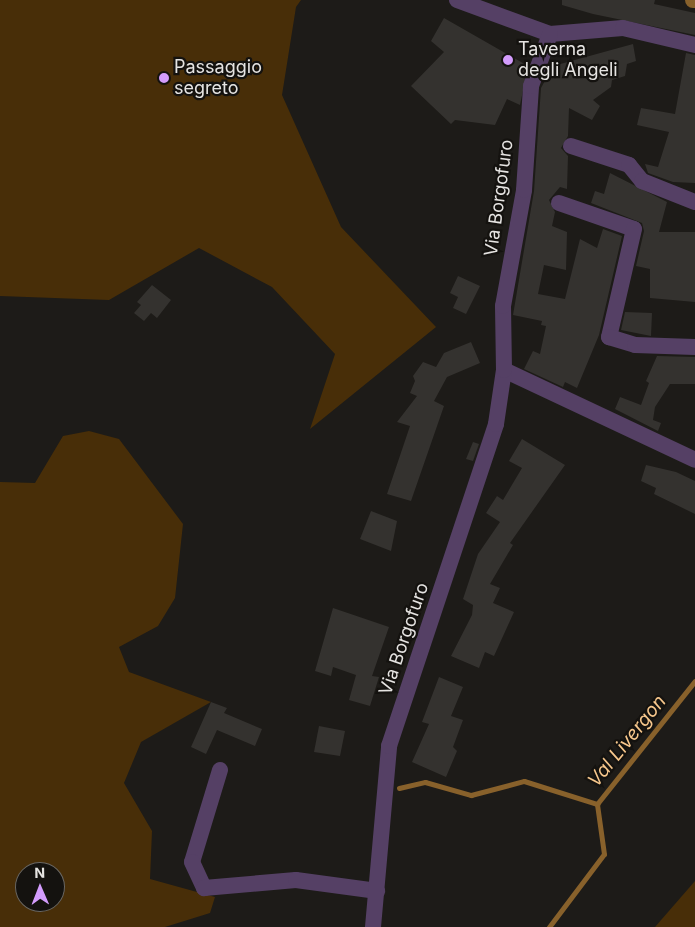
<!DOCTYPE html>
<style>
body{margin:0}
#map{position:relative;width:695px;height:927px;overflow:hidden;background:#1d1b18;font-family:Inter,sans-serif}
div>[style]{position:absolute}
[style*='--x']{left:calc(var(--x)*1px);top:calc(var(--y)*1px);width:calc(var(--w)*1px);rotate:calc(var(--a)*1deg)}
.green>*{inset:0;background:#482e08}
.stream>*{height:5px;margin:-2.5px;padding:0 2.5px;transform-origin:2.5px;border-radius:2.5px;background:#88612b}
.canal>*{height:16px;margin:-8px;padding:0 8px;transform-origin:8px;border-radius:8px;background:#88612b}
.building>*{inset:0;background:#34322f}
.minor>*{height:16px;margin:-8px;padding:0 8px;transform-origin:8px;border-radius:8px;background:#554065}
.dots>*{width:14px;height:14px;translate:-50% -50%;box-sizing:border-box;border:2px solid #14120f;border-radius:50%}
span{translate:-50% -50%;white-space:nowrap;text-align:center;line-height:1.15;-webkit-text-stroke:4.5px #14120f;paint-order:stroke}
.poi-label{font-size:18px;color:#e6e4e2}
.left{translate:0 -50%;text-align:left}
.street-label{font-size:18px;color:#e6e4e2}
.water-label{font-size:19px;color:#f7c78c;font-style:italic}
.north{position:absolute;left:15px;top:862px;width:50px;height:50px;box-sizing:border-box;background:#14120f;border:1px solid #686663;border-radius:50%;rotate:359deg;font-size:14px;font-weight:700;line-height:20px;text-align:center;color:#e6e4e2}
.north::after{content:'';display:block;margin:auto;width:18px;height:22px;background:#d39cfc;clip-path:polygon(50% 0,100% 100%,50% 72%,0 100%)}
</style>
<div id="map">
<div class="green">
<i style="clip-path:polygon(0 0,301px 0,296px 7px,282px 95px,341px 227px,436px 327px,310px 429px,335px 354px,272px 287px,199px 248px,109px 300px,0 296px)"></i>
<i style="clip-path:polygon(evenodd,89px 431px,119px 439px,183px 524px,175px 598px,158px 626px,119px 647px,129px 672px,211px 702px,141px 742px,124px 783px,152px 831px,150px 879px,215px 897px,210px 913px,165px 927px,0 927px,0 482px,35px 483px,63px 436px,89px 431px,25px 872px,55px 872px,55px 902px,25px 902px,25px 872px)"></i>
<i style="clip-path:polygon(695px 881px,695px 927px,655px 927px)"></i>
</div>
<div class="stream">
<i style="--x:399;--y:788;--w:27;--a:-13"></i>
<i style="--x:425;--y:782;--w:48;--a:15.8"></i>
<i style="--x:471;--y:795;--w:55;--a:-14.8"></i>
<i style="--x:524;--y:781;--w:77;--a:17.5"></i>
<i style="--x:549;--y:927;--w:91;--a:-53"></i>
<i style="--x:604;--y:854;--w:50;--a:-98"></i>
<i style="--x:597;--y:804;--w:157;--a:-51.5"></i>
</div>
<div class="canal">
<i style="--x:693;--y:0;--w:2;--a:0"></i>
</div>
<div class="building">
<i style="clip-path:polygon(562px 0,655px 0,654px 4px,695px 13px,695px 35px,593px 14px,562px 5px)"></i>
<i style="clip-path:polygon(444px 18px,528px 66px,520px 105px,507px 99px,495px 125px,455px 120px,451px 124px,411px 86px,444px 52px,431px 41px)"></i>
<i style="clip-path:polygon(633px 44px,636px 61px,627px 64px,625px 76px,612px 80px,611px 87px,593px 100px,600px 106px,592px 120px,569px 108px,568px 136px,561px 148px,568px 156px,567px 189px,560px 187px,549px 200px,555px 212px,552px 226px,567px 232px,566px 270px,544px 265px,538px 294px,565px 299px,580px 239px,597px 248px,603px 229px,622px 236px,599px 335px,577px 388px,565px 382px,563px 387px,524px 369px,533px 351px,540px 354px,546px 326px,541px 325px,542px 321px,513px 315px,534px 191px,541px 88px,553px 66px)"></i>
<i style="clip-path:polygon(686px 53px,695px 55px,695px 183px,673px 182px,648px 173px,645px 164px,658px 167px,669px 132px,637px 125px,641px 108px,675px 114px)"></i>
<i style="clip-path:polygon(610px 173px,667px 202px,659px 232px,695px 232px,695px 302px,650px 298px,650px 269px,636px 266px,644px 231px,642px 223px,591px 203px,595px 191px,604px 194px)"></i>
<i style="clip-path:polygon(458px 276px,480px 286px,466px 314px,453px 308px,458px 297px,450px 293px)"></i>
<i style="clip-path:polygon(152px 285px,171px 300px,157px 318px,151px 313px,144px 321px,134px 313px,141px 305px,137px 302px)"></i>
<i style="clip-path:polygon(625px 312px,652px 313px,651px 336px,621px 330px)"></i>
<i style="clip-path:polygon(471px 342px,480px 363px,447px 377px,434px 401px,444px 406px,411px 501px,387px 494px,410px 426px,397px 422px,417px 396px,410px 393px,415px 381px,413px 376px,423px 362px,436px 367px,444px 353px)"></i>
<i style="clip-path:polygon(657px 356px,695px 357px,695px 384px,670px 384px,655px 407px,653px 420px,661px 423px,658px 431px,615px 409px,620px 397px,641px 405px,649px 383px,646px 381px)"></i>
<i style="clip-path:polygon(522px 439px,565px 465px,510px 543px,513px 545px,490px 584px,500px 588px,493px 603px,514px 612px,494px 656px,485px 652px,479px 668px,451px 656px,472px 615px,473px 605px,463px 599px,478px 554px,500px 522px,486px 513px,497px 496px,503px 500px,522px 468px,509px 461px)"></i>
<i style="clip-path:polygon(473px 442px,479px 444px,473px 461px,466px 459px)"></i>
<i style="clip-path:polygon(646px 465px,676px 472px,695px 481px,695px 514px,654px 494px,656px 488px,641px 481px)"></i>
<i style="clip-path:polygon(371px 511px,397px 521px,391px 551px,360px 539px)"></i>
<i style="clip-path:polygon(333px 608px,389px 627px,372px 676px,379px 677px,370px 706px,349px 700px,356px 675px,333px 667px,331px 676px,315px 671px)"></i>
<i style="clip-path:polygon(439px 677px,463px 687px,451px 716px,463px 720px,453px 747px,457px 751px,446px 777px,412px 762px,429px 724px,422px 722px)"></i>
<i style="clip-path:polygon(211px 702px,227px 708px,224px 713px,262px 729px,255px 746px,217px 730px,206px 754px,191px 747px)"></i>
<i style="clip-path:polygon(319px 726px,345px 731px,340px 756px,314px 752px)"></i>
</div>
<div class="minor">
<i style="--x:457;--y:0;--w:99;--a:20.1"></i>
<i style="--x:550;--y:34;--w:73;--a:-4.7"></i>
<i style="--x:623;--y:28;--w:74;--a:13.3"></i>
<i style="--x:571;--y:146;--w:61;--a:18.1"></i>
<i style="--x:629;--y:165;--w:21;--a:51"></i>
<i style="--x:642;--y:181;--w:57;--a:21.6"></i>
<i style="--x:559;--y:203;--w:79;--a:19.1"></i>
<i style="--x:634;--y:229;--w:111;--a:103"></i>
<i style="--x:609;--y:337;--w:27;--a:17"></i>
<i style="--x:635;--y:345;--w:60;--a:1.9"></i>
<i style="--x:504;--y:370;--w:211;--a:25.2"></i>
<i style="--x:220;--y:770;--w:96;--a:106.9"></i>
<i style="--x:192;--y:862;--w:29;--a:65"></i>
<i style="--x:204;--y:888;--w:92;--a:-5"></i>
<i style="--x:296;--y:880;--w:82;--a:7.7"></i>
<i style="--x:373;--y:927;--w:182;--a:-84.9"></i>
<i style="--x:389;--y:746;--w:339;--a:-71.6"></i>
<i style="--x:496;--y:424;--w:55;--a:-81.6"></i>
<i style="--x:504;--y:370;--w:64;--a:-90.9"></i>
<i style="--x:503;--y:306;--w:118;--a:-79.7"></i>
<i style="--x:524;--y:190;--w:104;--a:-86.1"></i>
<i style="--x:531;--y:86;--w:55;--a:-69.9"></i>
</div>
<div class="dots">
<i style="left:508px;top:60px;background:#d39cfc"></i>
<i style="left:164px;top:78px;background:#d39cfc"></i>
</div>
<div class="poi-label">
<span class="left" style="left:518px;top:60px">Taverna<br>degli Angeli</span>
<span class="left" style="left:174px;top:78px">Passaggio<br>segreto</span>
</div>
<div class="street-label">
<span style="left:499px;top:198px;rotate:-82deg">Via Borgofuro</span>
<span style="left:404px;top:639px;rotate:-71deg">Via Borgofuro</span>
</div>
<div class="water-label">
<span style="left:627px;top:741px;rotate:-51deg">Val Livergon</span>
</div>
<div class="north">N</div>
</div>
